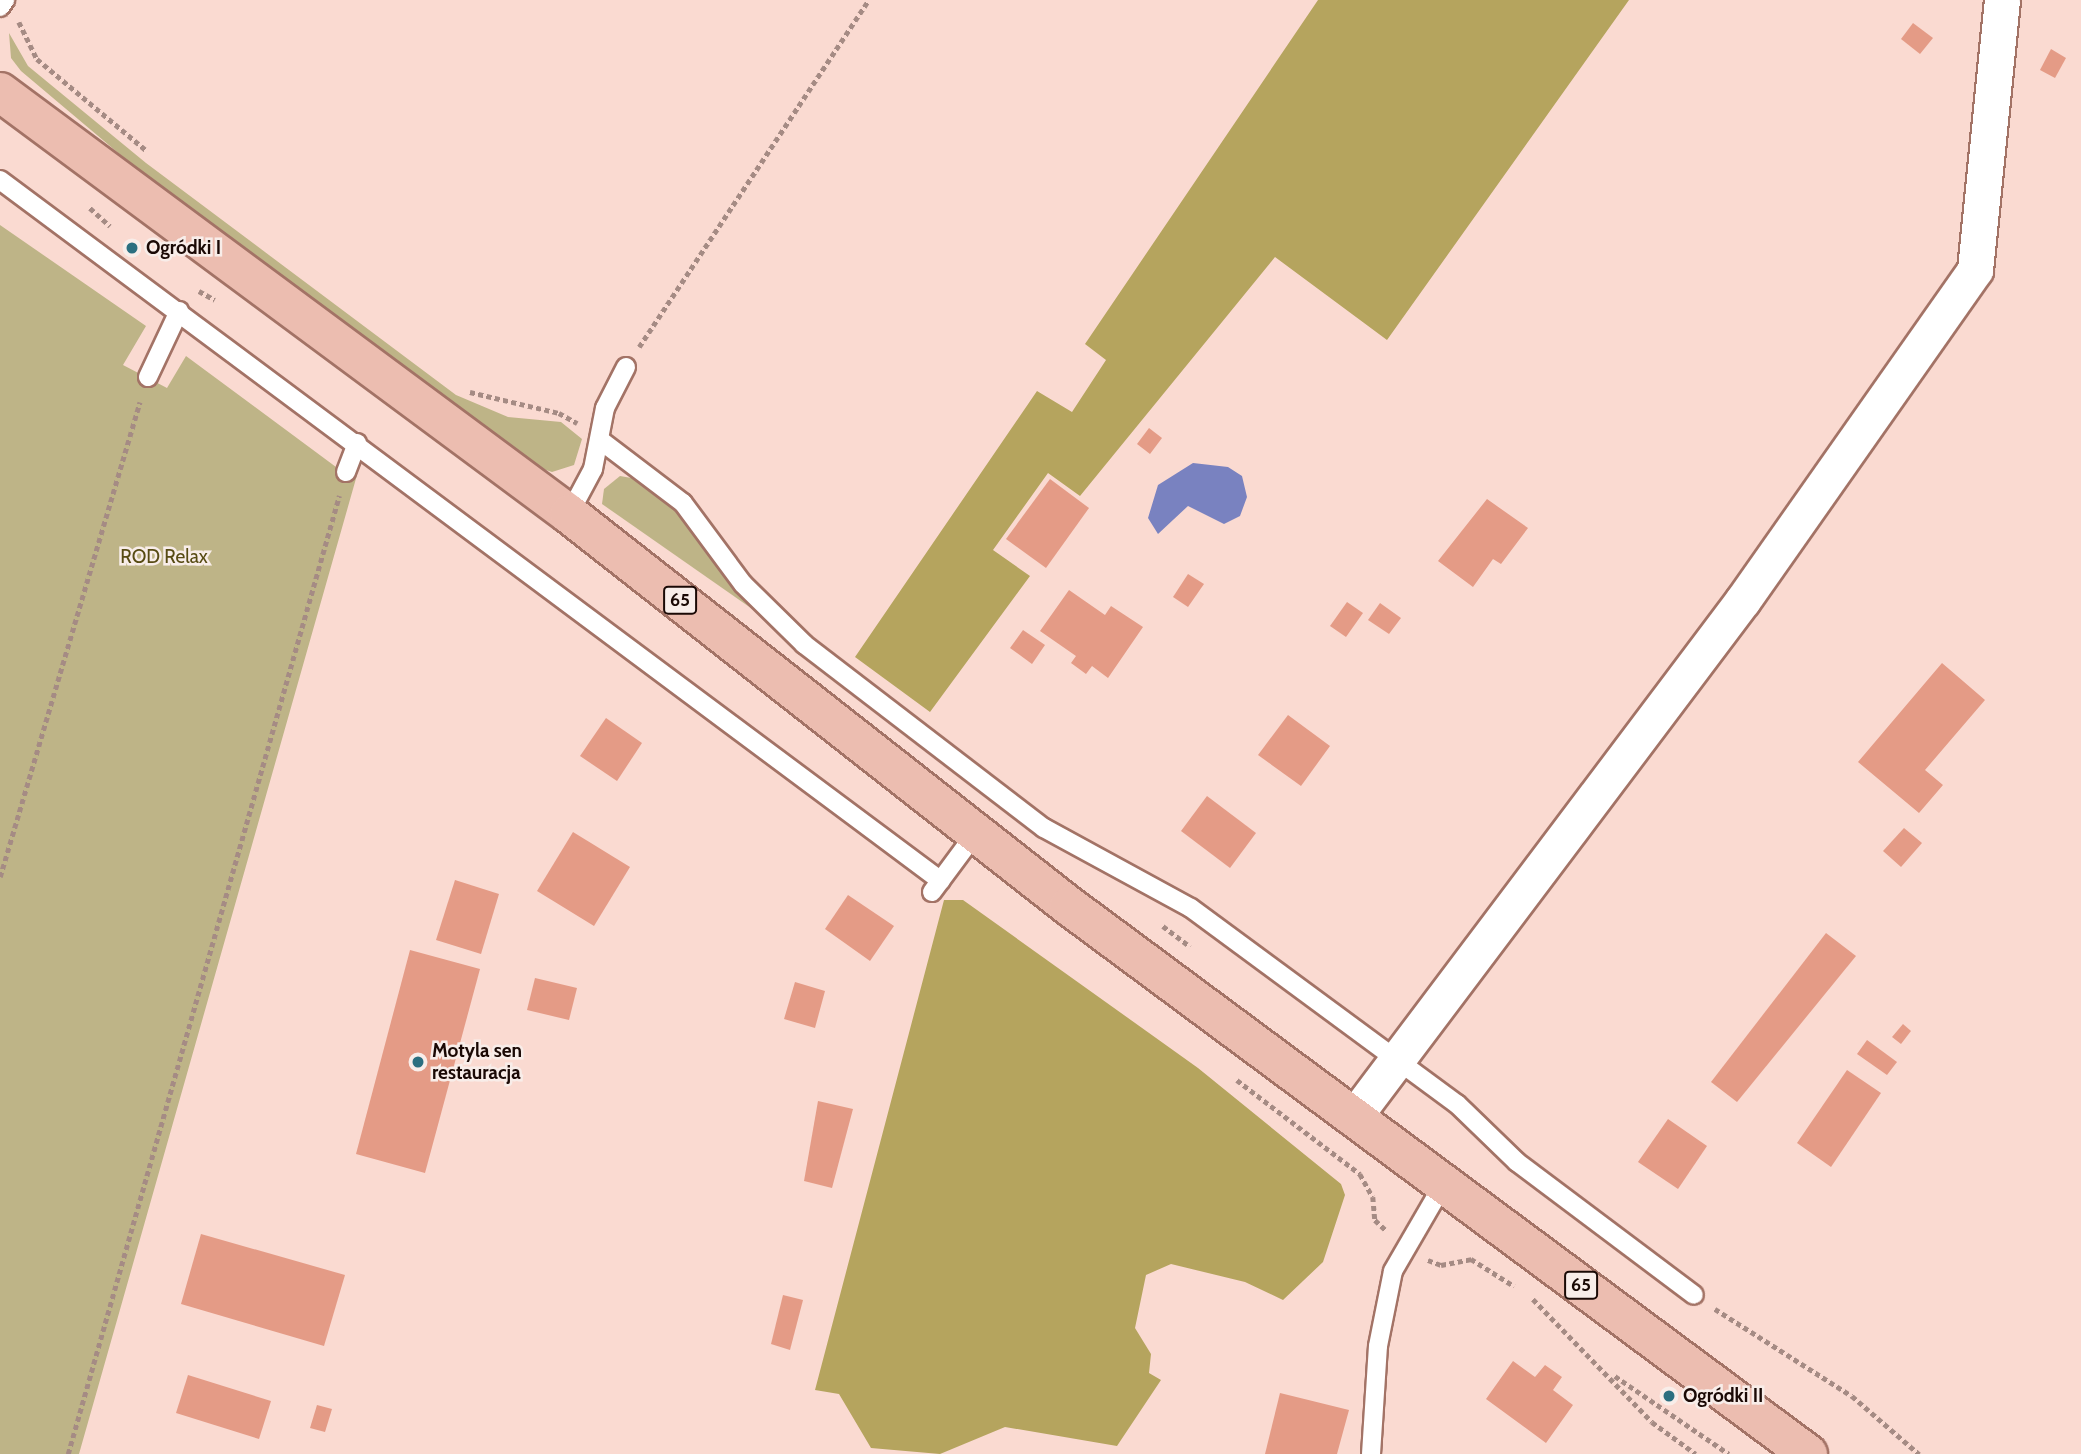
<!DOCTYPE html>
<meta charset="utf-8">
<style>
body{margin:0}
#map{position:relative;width:2081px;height:1454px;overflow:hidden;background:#fadad1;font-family:Cabin,sans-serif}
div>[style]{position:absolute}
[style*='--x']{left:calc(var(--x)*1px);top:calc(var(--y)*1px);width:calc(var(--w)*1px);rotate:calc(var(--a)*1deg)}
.green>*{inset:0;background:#beb487}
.forest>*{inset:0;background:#b5a45e}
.water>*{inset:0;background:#7982c0}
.building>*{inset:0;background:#e49b86}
.path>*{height:4.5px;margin-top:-2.25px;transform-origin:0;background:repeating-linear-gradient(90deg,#a58b84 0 5px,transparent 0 8.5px)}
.roads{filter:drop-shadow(2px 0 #a37366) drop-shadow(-2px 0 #a37366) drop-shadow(0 2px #a37366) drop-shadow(0 -2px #a37366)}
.lane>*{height:18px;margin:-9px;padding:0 9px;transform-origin:9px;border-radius:9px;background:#fff}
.street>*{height:35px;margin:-17.5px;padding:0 17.5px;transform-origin:17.5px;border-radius:17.5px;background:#fff}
.primary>*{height:38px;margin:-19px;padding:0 19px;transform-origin:19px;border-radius:19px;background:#ecbdb0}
.dots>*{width:19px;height:19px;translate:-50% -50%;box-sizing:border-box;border:4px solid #f8ede9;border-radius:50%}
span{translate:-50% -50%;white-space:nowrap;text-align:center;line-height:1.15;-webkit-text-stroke:5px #f8ede9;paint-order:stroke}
.shield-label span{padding:2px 5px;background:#f8ede9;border:2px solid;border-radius:5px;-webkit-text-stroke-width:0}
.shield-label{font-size:18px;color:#1a0905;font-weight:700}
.poi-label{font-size:19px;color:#1a0905;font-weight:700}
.left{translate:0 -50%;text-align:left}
.park-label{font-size:19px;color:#574b13}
</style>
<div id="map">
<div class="green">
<i style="clip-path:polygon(9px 33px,28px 66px,146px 163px,456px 395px,508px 417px,561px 422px,582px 439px,574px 465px,552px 472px,537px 467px,142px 173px,21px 71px,11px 58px)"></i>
<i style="clip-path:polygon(0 225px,146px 326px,123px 365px,167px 388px,186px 356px,336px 467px,357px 475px,79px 1454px,0 1454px)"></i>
<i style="clip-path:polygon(620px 476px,637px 479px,683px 516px,758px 613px,602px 504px,604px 489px)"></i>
</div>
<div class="forest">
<i style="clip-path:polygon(1318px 0,1629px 0,1387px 340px,1275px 257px,1080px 496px,1048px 473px,993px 550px,1030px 576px,930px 712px,855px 657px,1037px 391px,1072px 412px,1106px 360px,1085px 344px)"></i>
<i style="clip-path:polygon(944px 900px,963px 900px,1198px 1068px,1341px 1184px,1345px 1195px,1323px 1262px,1283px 1300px,1245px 1282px,1171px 1264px,1146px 1275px,1135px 1328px,1151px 1354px,1149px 1373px,1161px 1380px,1117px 1446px,1005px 1427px,940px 1454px,871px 1448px,839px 1394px,815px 1390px)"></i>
</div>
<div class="water">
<i style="clip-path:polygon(1193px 463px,1228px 467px,1242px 476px,1247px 497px,1240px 516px,1224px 524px,1188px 506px,1158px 534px,1148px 518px,1158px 485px)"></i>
</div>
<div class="building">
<i style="clip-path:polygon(1913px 23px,1933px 38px,1920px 54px,1901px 39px)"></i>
<i style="clip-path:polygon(2051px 49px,2066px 58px,2055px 78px,2040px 70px)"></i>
<i style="clip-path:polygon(1149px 428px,1162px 438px,1150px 454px,1137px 444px)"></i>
<i style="clip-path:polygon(1050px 479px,1089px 508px,1046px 568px,1006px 539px)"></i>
<i style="clip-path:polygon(1487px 499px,1528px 528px,1501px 564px,1493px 559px,1473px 587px,1438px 561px)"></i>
<i style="clip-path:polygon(1188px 574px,1204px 584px,1188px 607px,1173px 597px)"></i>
<i style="clip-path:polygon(1069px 590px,1105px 615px,1111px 606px,1143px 627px,1108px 678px,1092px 666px,1086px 674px,1071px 663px,1076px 656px,1040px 631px)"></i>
<i style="clip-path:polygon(1347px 602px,1363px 613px,1346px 637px,1330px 626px)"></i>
<i style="clip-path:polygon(1380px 603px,1401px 618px,1389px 634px,1368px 620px)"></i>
<i style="clip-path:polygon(1023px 630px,1045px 645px,1032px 664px,1010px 648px)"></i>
<i style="clip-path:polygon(1942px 663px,1985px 700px,1925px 770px,1943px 785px,1919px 813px,1858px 762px)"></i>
<i style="clip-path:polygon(1288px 715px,1330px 746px,1301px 786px,1258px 755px)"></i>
<i style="clip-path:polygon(606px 718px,642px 743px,617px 781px,580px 756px)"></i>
<i style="clip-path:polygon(1207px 796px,1256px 833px,1230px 868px,1181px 831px)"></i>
<i style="clip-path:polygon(1904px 828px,1922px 843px,1901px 867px,1883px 851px)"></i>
<i style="clip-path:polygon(573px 832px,630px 867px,594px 926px,537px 891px)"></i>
<i style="clip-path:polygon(455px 880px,499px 894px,481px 954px,436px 940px)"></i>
<i style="clip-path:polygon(848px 895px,894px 926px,870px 961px,825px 929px)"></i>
<i style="clip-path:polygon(1826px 933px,1856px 956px,1737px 1102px,1711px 1082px)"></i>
<i style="clip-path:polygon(410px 950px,480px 969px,425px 1173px,356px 1154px)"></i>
<i style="clip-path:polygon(535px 978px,577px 988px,569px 1020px,527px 1010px)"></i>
<i style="clip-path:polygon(795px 982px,825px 991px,815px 1028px,784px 1019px)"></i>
<i style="clip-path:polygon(1903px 1024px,1911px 1031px,1901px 1044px,1892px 1037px)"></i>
<i style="clip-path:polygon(1867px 1040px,1897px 1062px,1887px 1075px,1857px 1054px)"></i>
<i style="clip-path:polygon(1847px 1070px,1881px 1093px,1831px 1167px,1797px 1143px)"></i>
<i style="clip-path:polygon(818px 1101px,853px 1109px,832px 1188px,804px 1181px)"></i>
<i style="clip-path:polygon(1668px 1119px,1707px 1146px,1678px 1189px,1638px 1162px)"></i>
<i style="clip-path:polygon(201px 1234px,345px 1275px,324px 1346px,181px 1304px)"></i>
<i style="clip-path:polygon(783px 1295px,803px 1300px,790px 1350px,771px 1344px)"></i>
<i style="clip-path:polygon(1513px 1361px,1535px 1377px,1545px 1365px,1562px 1377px,1553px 1390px,1573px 1405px,1546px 1443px,1486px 1399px)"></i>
<i style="clip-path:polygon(188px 1375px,271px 1401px,259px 1439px,176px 1413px)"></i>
<i style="clip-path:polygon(1280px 1393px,1349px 1410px,1337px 1454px,1265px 1454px)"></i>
<i style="clip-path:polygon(317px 1405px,332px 1409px,325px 1432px,310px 1428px)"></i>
</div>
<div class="path">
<i style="--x:19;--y:22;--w:41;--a:64.1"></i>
<i style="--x:37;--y:59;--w:142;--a:39.9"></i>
<i style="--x:90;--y:208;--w:27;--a:42"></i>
<i style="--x:199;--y:291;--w:18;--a:29"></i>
<i style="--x:639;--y:347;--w:416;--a:-56.5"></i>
<i style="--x:470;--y:392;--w:91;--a:13.3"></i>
<i style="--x:559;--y:413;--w:21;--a:29"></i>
<i style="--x:0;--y:877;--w:495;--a:-73.6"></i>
<i style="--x:1163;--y:926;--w:34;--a:37"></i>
<i style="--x:1237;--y:1080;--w:155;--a:37.4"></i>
<i style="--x:1360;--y:1174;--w:26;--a:61"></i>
<i style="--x:1373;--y:1197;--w:23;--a:85"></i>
<i style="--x:1375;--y:1220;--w:16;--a:43"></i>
<i style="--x:1428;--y:1260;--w:14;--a:21"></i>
<i style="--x:1441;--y:1265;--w:31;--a:-11"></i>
<i style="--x:1471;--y:1259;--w:51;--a:32.1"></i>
<i style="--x:1533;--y:1299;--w:171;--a:45.9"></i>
<i style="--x:1652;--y:1422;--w:54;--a:36"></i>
<i style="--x:1715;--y:1309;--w:162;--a:32.4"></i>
<i style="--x:1852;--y:1396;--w:89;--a:40.9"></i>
<i style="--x:1615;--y:1376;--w:138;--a:34.4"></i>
<i style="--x:68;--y:1454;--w:996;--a:-74.2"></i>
</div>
<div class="roads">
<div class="lane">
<i style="--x:0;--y:7;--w:9;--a:-54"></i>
<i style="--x:0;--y:180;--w:1173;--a:36.68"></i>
<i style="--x:148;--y:377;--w:73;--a:-64.8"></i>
<i style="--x:600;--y:440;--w:104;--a:37.2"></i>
<i style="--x:683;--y:503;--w:101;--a:53.5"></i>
<i style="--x:743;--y:584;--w:86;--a:44.5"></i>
<i style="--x:804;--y:644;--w:302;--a:37.5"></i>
<i style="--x:1044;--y:828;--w:167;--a:28.6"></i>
<i style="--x:1191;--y:908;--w:330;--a:36.4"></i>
<i style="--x:1457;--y:1104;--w:83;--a:44"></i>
<i style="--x:1517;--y:1162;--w:221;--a:36.9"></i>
<i style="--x:346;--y:472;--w:31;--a:-69"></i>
<i style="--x:569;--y:514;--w:51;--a:-61.9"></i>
<i style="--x:593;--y:469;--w:62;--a:-78.9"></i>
<i style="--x:605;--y:408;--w:46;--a:-62.9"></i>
<i style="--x:932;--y:892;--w:72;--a:-53.4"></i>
<i style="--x:1371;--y:1454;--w:108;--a:-86.3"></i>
<i style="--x:1378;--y:1346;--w:76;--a:-78.7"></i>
<i style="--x:1393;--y:1271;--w:102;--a:-59.9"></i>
</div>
<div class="street">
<i style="--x:1353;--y:1118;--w:648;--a:-53.02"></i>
<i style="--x:1743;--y:600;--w:403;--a:-54.9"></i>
<i style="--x:1975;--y:270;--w:271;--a:-84.3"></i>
</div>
<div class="primary">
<i style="--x:0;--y:92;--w:708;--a:36.56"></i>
<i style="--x:569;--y:514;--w:635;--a:38.1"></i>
<i style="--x:1069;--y:906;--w:920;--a:36.56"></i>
</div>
</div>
<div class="dots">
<i style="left:132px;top:248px;background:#2b6f80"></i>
<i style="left:418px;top:1062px;background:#2b6f80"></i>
<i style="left:1669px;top:1396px;background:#2b6f80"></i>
</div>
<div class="shield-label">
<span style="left:680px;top:600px">65</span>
<span style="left:1581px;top:1285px">65</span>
</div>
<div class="poi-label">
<span class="left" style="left:146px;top:248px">Ogródki I</span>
<span class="left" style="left:432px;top:1062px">Motyla sen<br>restauracja</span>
<span class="left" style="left:1683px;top:1396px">Ogródki II</span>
</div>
<div class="park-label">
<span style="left:164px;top:557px">ROD Relax</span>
</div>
</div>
